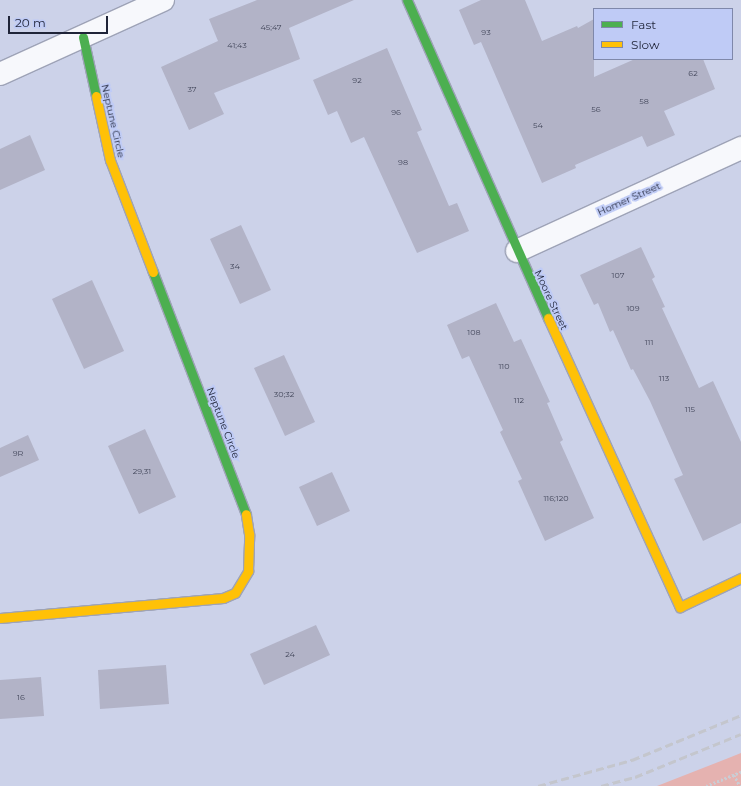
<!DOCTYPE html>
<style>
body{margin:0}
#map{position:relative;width:741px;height:786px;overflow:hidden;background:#ccd2e9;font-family:Montserrat,sans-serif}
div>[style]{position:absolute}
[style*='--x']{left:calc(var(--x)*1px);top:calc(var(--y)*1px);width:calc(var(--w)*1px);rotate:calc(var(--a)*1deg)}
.green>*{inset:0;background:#e5b2b0}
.building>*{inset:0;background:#b2b3c7}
.path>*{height:2.5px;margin-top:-1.25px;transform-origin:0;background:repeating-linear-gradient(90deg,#cacdd4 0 2px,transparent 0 4px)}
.roads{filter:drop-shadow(1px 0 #9ea3b7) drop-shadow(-1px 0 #9ea3b7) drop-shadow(0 1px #9ea3b7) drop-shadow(0 -1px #9ea3b7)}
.street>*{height:22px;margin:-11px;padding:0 11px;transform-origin:11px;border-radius:11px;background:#f7f8fc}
.fast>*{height:9px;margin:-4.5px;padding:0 4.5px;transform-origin:4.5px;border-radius:4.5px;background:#4caf50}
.slow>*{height:9px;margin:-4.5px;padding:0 4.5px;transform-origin:4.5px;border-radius:4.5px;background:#ffc107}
.rail>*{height:3px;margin-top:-1.5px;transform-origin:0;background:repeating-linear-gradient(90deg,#c4c6cd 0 8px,transparent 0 12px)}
span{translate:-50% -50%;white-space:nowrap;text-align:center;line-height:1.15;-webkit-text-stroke:4px #bfcbf6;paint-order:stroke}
.number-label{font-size:8px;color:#44485c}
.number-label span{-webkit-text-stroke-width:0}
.street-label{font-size:10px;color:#1f2438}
.legend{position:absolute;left:593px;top:8px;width:140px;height:52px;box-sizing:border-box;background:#bfcbf6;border:1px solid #7f88aa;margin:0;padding:5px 7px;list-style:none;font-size:12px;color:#1f2438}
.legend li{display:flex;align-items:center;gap:8px;height:20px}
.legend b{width:20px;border:1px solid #7f88aa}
.scale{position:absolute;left:8px;top:16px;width:100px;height:18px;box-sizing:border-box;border:2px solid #1f2438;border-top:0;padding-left:5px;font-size:12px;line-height:14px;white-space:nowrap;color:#1f2438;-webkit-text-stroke:3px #bfcbf6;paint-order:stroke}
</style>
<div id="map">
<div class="green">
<i style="clip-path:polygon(741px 753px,741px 786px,657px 786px,726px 759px)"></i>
</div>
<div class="building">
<i style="clip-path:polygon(257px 0,354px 0,289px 28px,300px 59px,214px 93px,224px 114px,189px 130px,161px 67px,218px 41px,209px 19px)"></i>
<i style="clip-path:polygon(481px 0,525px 0,542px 41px,577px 26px,578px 28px,594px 19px,594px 77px,635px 59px,703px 59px,715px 89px,664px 111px,675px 135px,647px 147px,642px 136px,575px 165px,576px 168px,542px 183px,481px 42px,474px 45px,459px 10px)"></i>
<i style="clip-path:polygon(387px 48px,422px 130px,417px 132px,449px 206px,457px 203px,469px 231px,417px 253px,364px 137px,351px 143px,337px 111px,328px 115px,313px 80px)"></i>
<i style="clip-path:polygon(30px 135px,45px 170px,0 190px,0 149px)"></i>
<i style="clip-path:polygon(241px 225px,271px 290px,240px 304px,210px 239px)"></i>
<i style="clip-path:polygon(641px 247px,655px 277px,652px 279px,665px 307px,662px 308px,699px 388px,713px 381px,741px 442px,741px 523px,703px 541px,674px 479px,683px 475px,650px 401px,633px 369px,631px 370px,613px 330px,610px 332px,598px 303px,594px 305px,580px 275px)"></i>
<i style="clip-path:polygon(92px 280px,124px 351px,84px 369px,52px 299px)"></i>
<i style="clip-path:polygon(496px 303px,514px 342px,521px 339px,550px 402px,547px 403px,563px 440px,560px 442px,594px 518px,545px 541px,518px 481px,522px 479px,500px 432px,503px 430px,469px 356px,462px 359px,447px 325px)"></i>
<i style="clip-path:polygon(284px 355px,315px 422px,285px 436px,254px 368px)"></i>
<i style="clip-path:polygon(145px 429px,176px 497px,139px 514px,108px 446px)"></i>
<i style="clip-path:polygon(28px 435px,39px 460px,0 477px,0 448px)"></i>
<i style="clip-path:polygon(332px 472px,350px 511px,317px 526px,299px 487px)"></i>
<i style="clip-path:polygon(316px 625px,330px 655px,264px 685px,250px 654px)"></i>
<i style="clip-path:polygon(166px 665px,169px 704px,100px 709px,98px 670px)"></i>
<i style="clip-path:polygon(41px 677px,44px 716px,0 719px,0 680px)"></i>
</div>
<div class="path">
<i style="--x:734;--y:775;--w:13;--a:61"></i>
<i style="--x:706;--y:786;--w:38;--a:-22"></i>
</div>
<div class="roads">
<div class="street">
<i style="--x:0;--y:74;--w:179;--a:-24.4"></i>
<i style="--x:517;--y:251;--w:247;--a:-24.7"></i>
</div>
<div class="fast">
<i style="--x:407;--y:0;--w:348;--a:66.1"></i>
<i style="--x:83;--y:37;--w:60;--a:77.6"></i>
<i style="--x:153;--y:272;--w:259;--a:69"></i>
</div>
<div class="slow">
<i style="--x:96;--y:96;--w:66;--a:77.7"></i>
<i style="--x:110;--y:160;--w:120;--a:69"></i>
<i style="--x:548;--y:318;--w:318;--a:65.5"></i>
<i style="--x:680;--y:607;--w:68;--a:-25.4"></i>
<i style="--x:0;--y:618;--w:224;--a:-5.1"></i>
<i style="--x:223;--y:598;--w:13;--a:-23"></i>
<i style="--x:235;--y:593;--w:26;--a:-59"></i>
<i style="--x:248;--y:571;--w:37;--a:-88"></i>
<i style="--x:249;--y:534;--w:20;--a:-99"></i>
</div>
</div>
<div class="rail">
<i style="--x:538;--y:786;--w:98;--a:-15.5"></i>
<i style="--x:632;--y:760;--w:118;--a:-22.4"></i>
<i style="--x:601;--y:786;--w:35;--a:-15"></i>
<i style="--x:635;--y:777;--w:114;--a:-22.1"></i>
</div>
<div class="number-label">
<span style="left:271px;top:28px">45;47</span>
<span style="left:486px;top:33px">93</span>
<span style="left:237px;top:46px">41;43</span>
<span style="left:693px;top:74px">62</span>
<span style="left:357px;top:81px">92</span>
<span style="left:192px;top:90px">37</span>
<span style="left:644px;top:102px">58</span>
<span style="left:596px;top:110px">56</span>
<span style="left:396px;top:113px">96</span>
<span style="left:538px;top:126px">54</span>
<span style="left:403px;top:163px">98</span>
<span style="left:235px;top:267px">34</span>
<span style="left:618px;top:276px">107</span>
<span style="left:633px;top:309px">109</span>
<span style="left:474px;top:333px">108</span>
<span style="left:649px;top:343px">111</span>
<span style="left:504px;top:367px">110</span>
<span style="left:664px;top:379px">113</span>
<span style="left:284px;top:395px">30;32</span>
<span style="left:519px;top:401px">112</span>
<span style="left:690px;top:410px">115</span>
<span style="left:18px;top:454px">9R</span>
<span style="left:142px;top:472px">29,31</span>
<span style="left:556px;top:499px">116;120</span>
<span style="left:290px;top:655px">24</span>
<span style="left:21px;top:698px">16</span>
</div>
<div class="street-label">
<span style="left:113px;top:121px;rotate:77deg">Neptune Circle</span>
<span style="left:629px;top:199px;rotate:-24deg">Homer Street</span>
<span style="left:551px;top:300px;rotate:65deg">Moore Street</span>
<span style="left:223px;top:423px;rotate:69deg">Neptune Circle</span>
</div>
<ul class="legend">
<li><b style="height:5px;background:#4caf50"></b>Fast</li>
<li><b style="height:5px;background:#ffc107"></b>Slow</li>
</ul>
<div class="scale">20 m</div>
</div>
